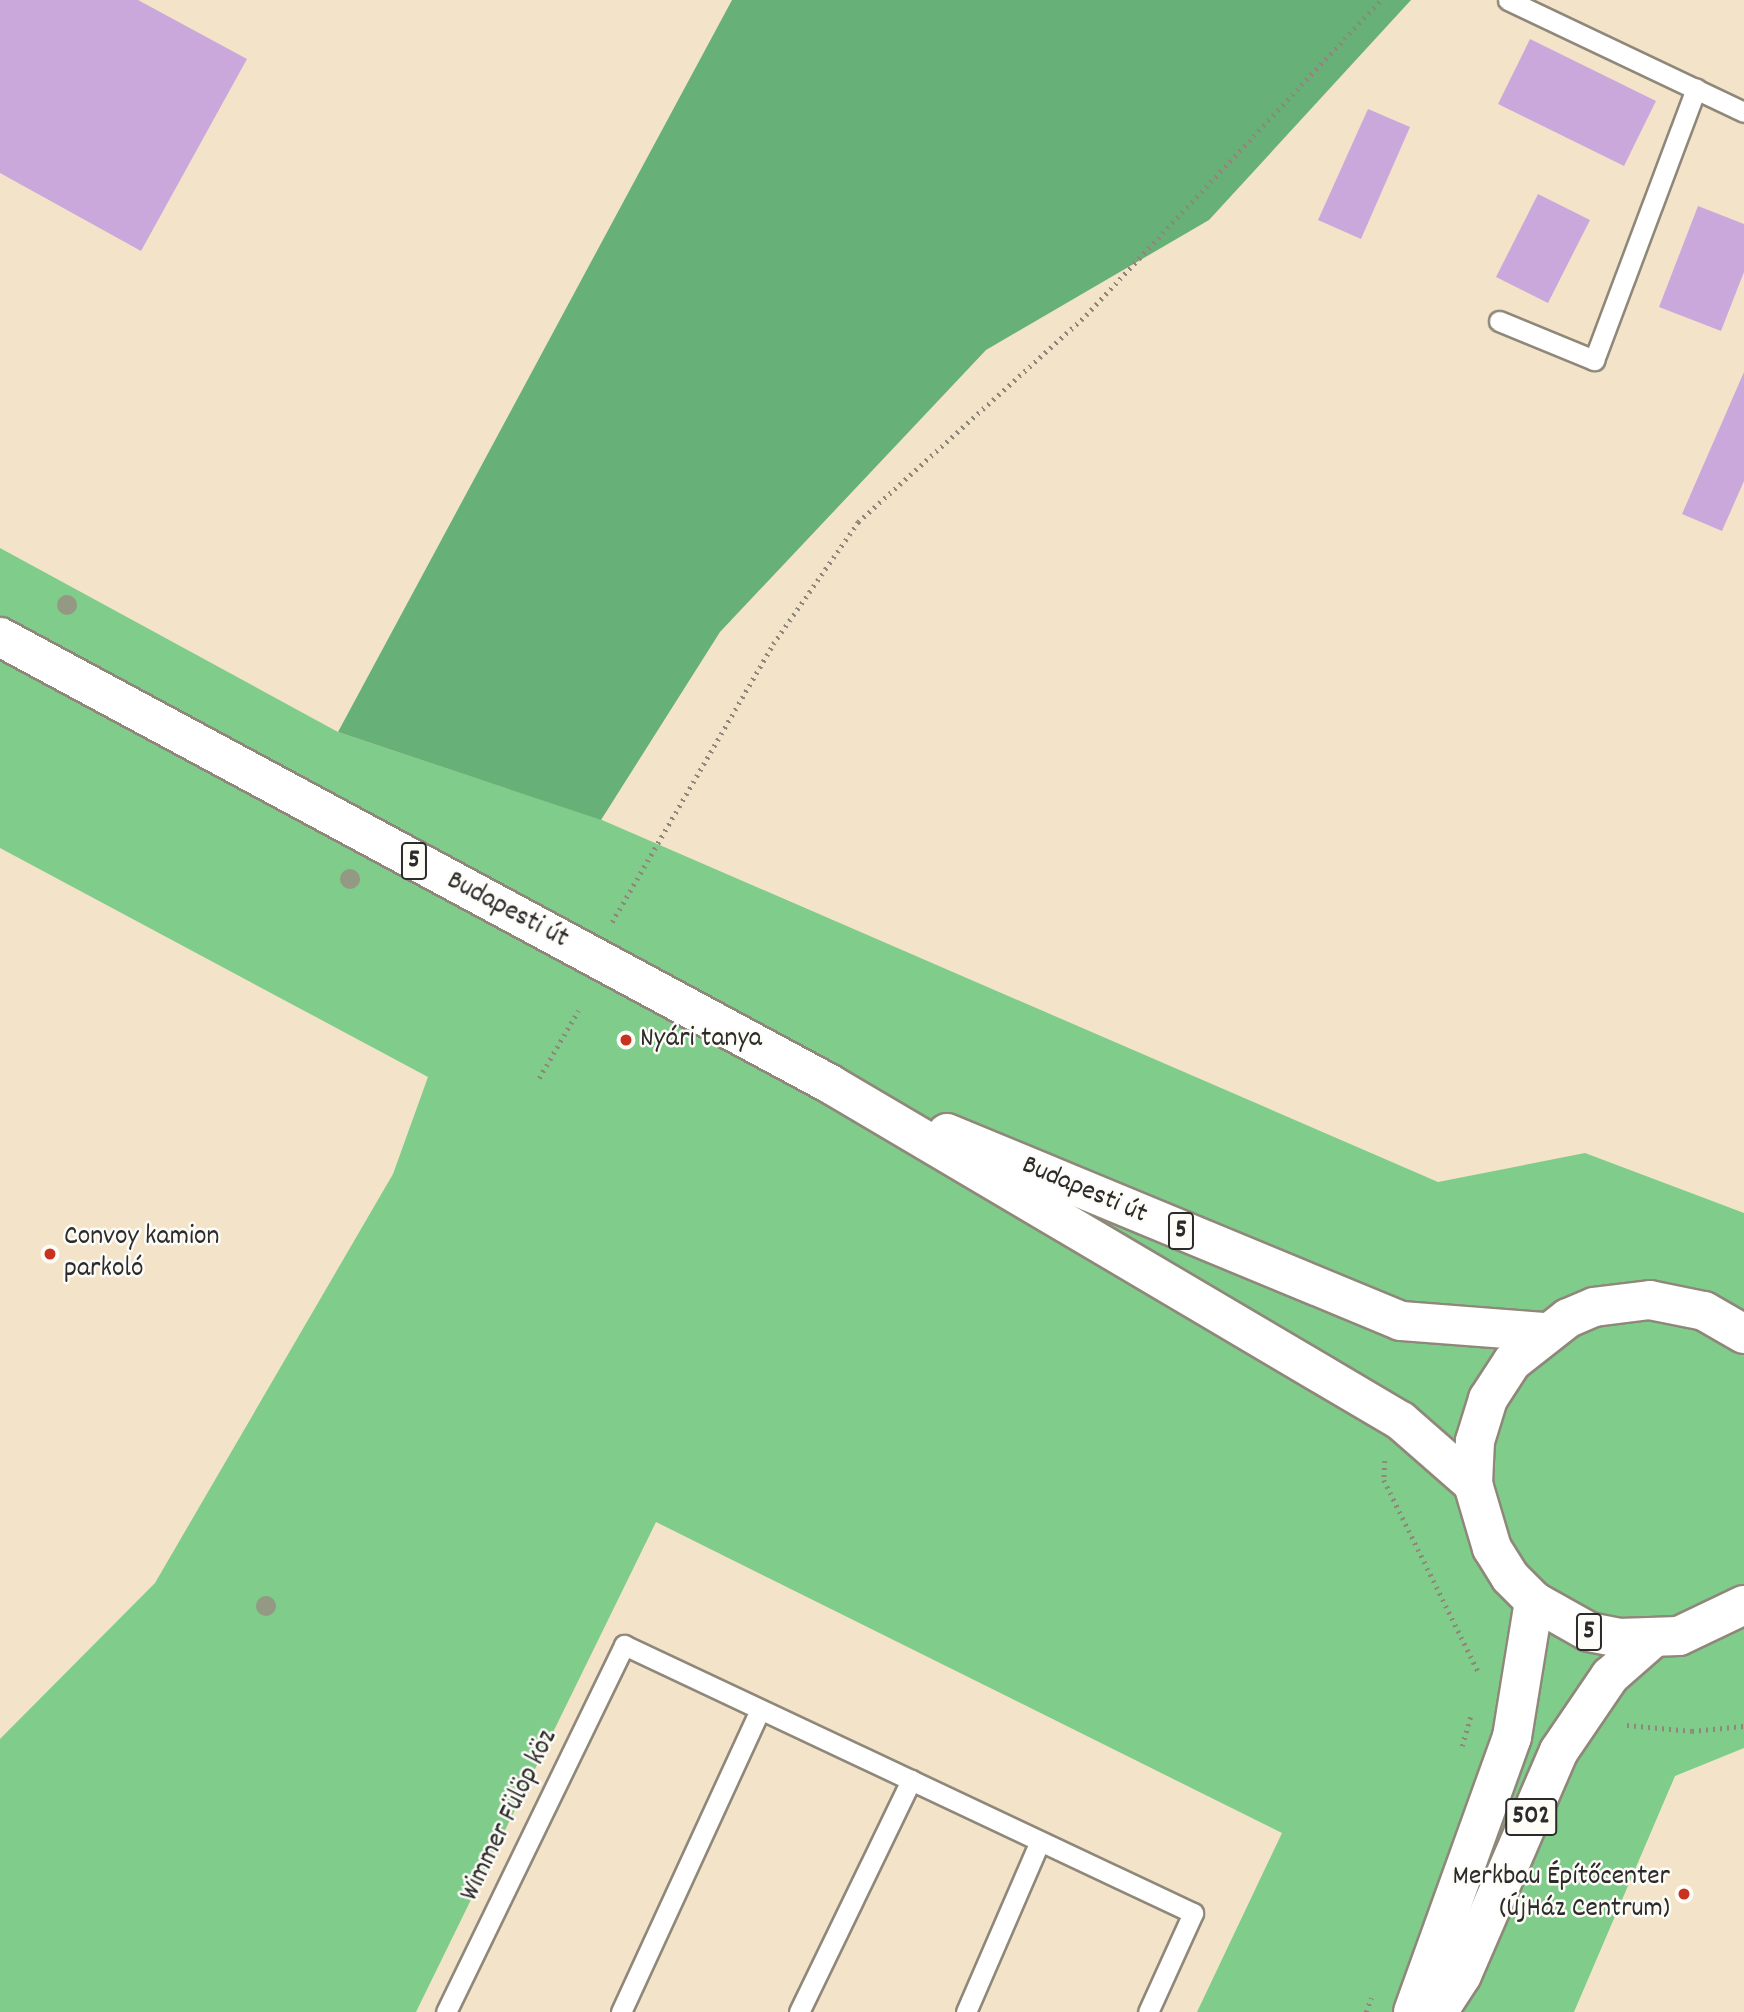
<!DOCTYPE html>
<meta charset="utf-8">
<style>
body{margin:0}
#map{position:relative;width:1744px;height:2012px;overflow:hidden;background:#f3e4c9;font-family:Dekko,sans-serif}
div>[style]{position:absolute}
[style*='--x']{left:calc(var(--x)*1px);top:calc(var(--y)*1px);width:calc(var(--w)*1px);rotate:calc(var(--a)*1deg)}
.green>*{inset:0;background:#7fcc8b}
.forest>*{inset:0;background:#67b077}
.building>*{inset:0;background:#cba8dc}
.path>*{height:4.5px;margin-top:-2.25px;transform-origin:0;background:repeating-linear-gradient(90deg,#8f887a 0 2px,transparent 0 7px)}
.roads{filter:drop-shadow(2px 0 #8f887a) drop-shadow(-2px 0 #8f887a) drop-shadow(0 2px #8f887a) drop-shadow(0 -2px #8f887a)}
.service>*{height:19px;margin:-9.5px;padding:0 9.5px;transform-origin:9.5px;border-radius:9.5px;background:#fff}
.primary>*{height:38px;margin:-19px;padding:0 19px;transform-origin:19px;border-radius:19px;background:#fff}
.trees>*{width:20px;height:20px;margin:-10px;border-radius:50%;background:#939982}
.dots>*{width:19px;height:19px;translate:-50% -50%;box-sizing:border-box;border:4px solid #fdfcf7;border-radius:50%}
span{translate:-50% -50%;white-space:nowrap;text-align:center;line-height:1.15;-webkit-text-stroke:5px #fdfcf7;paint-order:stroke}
.shield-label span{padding:2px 5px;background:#fdfcf7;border:2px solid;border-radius:5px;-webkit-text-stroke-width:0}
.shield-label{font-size:26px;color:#2b2b2b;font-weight:700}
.street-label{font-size:28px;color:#2b2b2b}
.poi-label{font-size:28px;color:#2b2b2b}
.left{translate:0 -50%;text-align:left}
.right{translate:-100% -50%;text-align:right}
</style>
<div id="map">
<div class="green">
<i style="clip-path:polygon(0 548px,338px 732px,602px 820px,1438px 1182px,1585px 1153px,1744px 1213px,1744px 1748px,1675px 1776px,1574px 2012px,1197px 2012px,1282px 1833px,656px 1522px,416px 2012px,0 2012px,0 1739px,155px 1583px,393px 1174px,428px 1077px,0 848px)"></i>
</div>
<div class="forest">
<i style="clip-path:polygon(732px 0,1411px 0,1209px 220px,986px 350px,720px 632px,601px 820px,338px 732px)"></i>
</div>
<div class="building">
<i style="clip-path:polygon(0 0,138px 0,247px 59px,141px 251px,0 173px)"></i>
<i style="clip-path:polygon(1530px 39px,1656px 101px,1624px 166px,1498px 104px)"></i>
<i style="clip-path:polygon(1368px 109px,1410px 127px,1361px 239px,1318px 220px)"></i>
<i style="clip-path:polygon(1538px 194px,1590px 220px,1548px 303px,1496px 277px)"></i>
<i style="clip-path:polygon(1698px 206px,1744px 224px,1744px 272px,1721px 331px,1659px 307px)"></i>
<i style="clip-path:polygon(1744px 372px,1744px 481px,1722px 531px,1682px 514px)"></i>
</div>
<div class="path">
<i style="--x:612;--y:922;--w:321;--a:-59.9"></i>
<i style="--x:773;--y:644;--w:149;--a:-55.1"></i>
<i style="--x:858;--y:522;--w:308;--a:-42.2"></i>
<i style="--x:1086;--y:315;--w:432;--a:-46.9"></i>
<i style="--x:539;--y:1078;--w:78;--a:-59.8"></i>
<i style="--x:1385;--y:1461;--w:19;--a:93"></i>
<i style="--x:1384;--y:1480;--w:217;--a:63.8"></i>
<i style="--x:1627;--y:1725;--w:65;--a:5.3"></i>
<i style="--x:1692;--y:1731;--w:52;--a:-5.5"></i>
<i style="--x:1462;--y:1746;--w:33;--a:-74"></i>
<i style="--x:1366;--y:2012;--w:15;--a:-70"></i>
</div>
<div class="roads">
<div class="service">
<i style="--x:1508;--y:0;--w:261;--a:25.4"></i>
<i style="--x:1499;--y:321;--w:103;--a:22.3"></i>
<i style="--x:1594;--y:360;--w:290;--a:-69.4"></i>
<i style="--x:446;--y:2012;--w:408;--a:-64.1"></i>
<i style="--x:624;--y:1645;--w:629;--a:25.22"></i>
<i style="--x:1193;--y:1913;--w:109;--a:114.4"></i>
<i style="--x:621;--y:2012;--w:332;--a:-65.3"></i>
<i style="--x:799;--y:2012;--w:258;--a:-64.2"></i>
<i style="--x:966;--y:2012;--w:186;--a:-66.6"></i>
</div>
<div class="primary">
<i style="--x:0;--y:637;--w:943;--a:28.3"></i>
<i style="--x:830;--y:1084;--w:663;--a:30.55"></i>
<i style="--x:1401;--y:1421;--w:96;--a:41.2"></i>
<i style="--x:947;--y:1133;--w:491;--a:22.5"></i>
<i style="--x:1401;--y:1321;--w:143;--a:4.4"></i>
<i style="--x:1744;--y:1334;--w:46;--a:-150.1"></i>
<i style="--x:1704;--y:1311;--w:55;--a:-168.5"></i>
<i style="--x:1650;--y:1300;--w:56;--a:172.9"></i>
<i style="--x:1594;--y:1307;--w:28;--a:157"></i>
<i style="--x:1568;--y:1318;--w:71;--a:141.8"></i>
<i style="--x:1512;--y:1362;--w:44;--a:123"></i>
<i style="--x:1488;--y:1399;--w:44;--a:107.2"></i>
<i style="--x:1475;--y:1441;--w:43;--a:92.7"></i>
<i style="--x:1473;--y:1484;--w:67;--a:73.5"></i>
<i style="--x:1492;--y:1548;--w:34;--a:58"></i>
<i style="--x:1510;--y:1577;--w:34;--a:45"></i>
<i style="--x:1534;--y:1601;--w:63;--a:29.4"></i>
<i style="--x:1589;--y:1632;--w:31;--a:11"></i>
<i style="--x:1619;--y:1638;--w:60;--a:-1.9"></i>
<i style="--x:1679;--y:1636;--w:72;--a:-25.5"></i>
<i style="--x:1413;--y:2012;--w:292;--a:-70.2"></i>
<i style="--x:1512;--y:1737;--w:138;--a:-80.8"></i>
<i style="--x:1438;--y:2012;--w:44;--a:-57"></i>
<i style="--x:1462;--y:1975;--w:244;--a:-66.6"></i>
<i style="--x:1559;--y:1751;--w:91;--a:-55.8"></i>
<i style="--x:1610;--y:1676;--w:55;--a:-41.3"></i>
</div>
</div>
<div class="trees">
<i style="left:67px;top:605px"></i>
<i style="left:350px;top:879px"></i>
<i style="left:266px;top:1606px"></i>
</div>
<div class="dots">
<i style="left:626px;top:1040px;background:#c8321e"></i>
<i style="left:50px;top:1254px;background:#c8321e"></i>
<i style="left:1684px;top:1894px;background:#c8321e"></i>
</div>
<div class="shield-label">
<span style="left:414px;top:861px">5</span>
<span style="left:1181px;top:1231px">5</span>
<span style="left:1589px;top:1632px">5</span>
<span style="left:1531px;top:1817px">502</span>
</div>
<div class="street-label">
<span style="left:507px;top:911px;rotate:28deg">Budapesti út</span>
<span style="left:1084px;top:1191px;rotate:23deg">Budapesti út</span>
<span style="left:510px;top:1816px;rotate:-64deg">Wimmer Fülöp köz</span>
</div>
<div class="poi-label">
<span class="left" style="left:640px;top:1040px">Nyári tanya</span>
<span class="left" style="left:64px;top:1254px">Convoy kamion<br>parkoló</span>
<span class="right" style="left:1670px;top:1894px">Merkbau Építőcenter<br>(ÚjHáz Centrum)</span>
</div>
</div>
